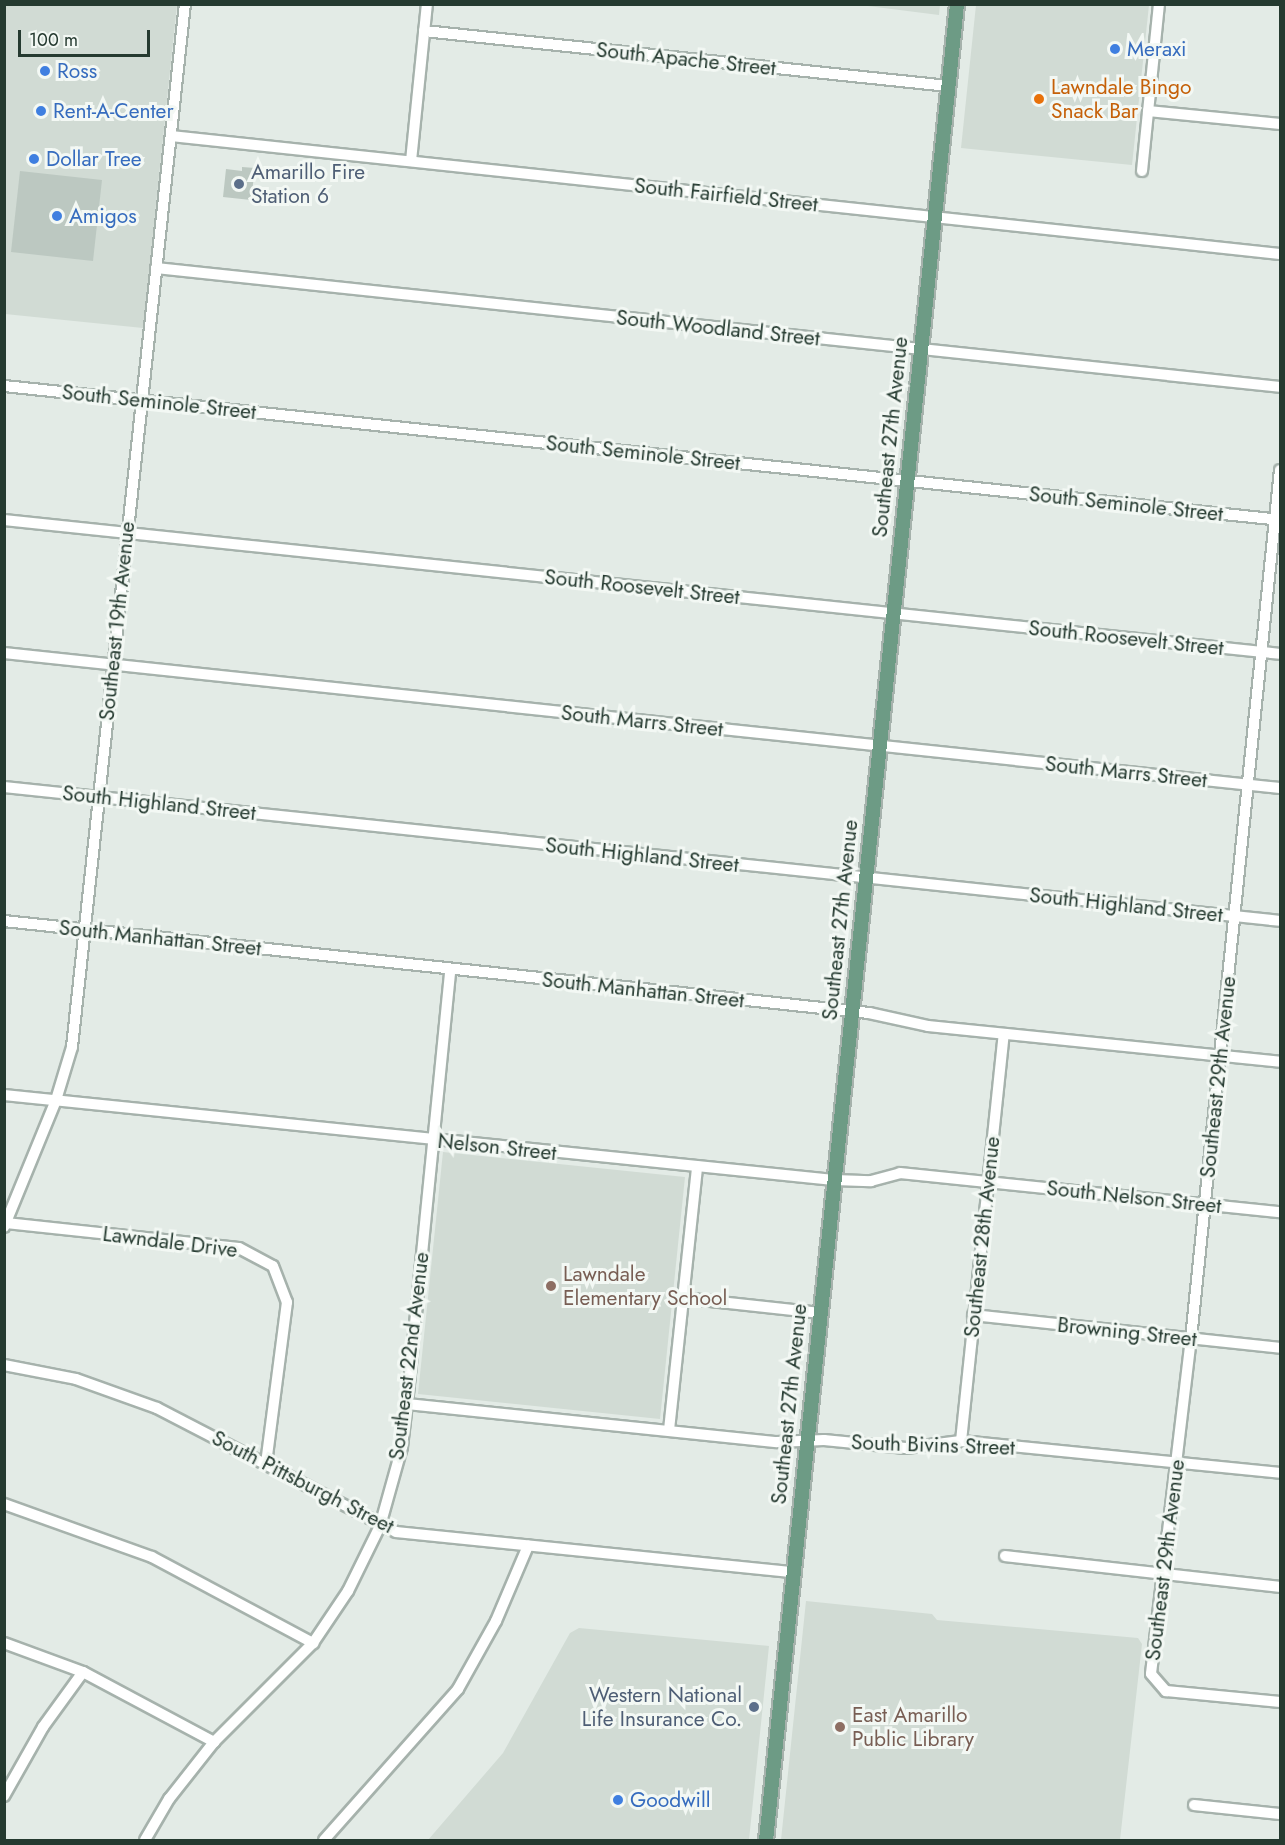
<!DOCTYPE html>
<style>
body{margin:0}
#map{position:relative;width:1285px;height:1845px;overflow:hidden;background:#e3ebe6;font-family:Jost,sans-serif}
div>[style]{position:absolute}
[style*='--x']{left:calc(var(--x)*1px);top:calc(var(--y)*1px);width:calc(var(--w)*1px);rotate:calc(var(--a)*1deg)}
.built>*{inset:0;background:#d1dbd4}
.building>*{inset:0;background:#bcc8c1}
.roads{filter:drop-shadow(2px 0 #a6b2ac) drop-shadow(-2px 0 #a6b2ac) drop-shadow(0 2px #a6b2ac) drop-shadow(0 -2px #a6b2ac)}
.minor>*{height:10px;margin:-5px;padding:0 5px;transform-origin:5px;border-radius:5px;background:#fff}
.major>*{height:14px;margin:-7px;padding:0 7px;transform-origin:7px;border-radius:7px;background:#6d9b85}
.dots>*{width:16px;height:16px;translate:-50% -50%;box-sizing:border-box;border:3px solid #f3f8f4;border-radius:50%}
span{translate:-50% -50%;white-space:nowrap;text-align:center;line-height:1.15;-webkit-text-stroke:6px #f3f8f4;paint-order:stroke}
.shop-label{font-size:21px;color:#366cbe}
.left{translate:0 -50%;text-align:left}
.street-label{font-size:21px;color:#253a30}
.food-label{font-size:21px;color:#c56008}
.service-label{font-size:21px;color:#4e5e75}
.right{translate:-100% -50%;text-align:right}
.education-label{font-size:21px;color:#785e54}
.frame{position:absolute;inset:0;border:6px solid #253a30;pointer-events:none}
.scale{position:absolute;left:18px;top:30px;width:132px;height:27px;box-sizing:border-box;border:3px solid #253a30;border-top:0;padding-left:8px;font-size:18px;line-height:21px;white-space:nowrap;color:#253a30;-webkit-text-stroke:4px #f3f8f4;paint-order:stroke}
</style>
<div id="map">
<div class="built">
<i style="clip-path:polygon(4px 5px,177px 5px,143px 328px,5px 314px)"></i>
<i style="clip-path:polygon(860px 5px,940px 4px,940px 5px,939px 15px)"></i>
<i style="clip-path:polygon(976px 5px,1149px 5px,1132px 165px,961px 148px)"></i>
<i style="clip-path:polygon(443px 1152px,685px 1177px,660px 1419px,418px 1394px)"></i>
<i style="clip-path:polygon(806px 1601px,932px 1614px,937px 1620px,1138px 1638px,1142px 1644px,1120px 1840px,781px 1840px)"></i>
<i style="clip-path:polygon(579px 1628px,769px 1646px,749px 1840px,428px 1840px,503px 1753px,570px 1633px)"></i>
</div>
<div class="building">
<i style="clip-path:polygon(242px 167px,255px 168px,251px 200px,223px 197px,226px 169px,242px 171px)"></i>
<i style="clip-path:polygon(20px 171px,102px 180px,93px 261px,11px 252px)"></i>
</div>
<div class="roads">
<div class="minor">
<i style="--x:424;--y:31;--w:527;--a:5.99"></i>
<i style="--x:1148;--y:111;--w:133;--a:5.6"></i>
<i style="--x:171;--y:136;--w:1115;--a:6.07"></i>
<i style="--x:411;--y:161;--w:158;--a:-84.2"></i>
<i style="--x:1142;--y:171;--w:168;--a:-84.2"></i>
<i style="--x:156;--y:268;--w:1130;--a:6.04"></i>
<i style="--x:4;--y:386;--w:1283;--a:5.99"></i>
<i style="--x:1280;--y:470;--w:873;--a:95.85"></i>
<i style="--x:1191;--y:1338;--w:338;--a:96.8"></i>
<i style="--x:1151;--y:1674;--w:23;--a:49"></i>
<i style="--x:1166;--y:1691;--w:115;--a:5.5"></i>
<i style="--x:4;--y:520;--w:1283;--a:5.99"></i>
<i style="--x:4;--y:653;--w:1283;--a:6.04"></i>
<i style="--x:4;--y:787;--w:1283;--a:5.99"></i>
<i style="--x:4;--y:921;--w:870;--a:6.07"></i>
<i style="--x:869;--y:1013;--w:60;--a:12.4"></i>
<i style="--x:928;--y:1026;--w:354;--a:5.8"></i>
<i style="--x:4;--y:1095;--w:834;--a:5.85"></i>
<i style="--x:834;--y:1180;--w:37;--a:2"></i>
<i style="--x:871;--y:1181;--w:30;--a:-15"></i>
<i style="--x:900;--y:1173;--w:382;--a:5.9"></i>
<i style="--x:6;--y:1223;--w:234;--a:6.1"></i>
<i style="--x:239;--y:1248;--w:38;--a:28"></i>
<i style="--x:273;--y:1266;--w:39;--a:69"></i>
<i style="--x:287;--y:1302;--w:162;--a:97.4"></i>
<i style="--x:4;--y:1227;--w:137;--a:-67.7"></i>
<i style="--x:56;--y:1100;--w:55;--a:-73.2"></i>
<i style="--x:72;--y:1047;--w:1049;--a:-83.82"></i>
<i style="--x:683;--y:1298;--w:138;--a:6.2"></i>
<i style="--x:973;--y:1315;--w:309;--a:6.1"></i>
<i style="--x:4;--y:1365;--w:73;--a:11"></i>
<i style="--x:76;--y:1379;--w:86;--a:19.7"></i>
<i style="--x:157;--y:1408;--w:269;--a:27.4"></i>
<i style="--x:396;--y:1532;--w:399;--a:5.8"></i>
<i style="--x:407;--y:1404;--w:372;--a:5.9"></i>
<i style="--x:777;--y:1442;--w:47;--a:-2.4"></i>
<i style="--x:824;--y:1440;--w:82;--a:5.6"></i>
<i style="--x:906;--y:1448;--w:55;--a:-7.3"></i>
<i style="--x:961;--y:1441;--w:321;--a:5.7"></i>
<i style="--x:669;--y:1430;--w:265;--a:-83.9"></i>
<i style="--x:961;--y:1441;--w:409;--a:-84"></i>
<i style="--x:4;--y:1504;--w:157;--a:19.7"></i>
<i style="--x:152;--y:1557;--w:183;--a:28.1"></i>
<i style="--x:1005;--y:1556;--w:277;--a:6.4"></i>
<i style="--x:4;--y:1643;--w:84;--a:20.2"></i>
<i style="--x:83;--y:1672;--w:149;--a:28.1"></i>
<i style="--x:4;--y:1796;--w:79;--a:-60.5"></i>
<i style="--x:43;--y:1727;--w:68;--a:-54"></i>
<i style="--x:1194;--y:1805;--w:86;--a:6"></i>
<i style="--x:145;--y:1840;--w:48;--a:-59.7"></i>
<i style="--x:169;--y:1799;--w:73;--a:-51.7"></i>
<i style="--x:214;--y:1742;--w:140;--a:-45"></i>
<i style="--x:313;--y:1643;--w:63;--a:-56.1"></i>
<i style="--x:348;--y:1591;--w:72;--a:-63.8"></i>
<i style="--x:380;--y:1526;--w:82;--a:-74.4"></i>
<i style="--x:402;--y:1447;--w:43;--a:-83.4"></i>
<i style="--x:407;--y:1404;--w:436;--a:-84.3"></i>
<i style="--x:324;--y:1840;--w:202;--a:-48.4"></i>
<i style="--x:458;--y:1689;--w:78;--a:-60.8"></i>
<i style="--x:496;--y:1621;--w:82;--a:-66.9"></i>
</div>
<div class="major">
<i style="--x:766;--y:1840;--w:1846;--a:-84.06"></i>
</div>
</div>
<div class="dots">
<i style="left:1115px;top:49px;background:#3f7fe0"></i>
<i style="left:45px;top:71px;background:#3f7fe0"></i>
<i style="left:1039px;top:99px;background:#e8710a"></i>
<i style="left:41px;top:111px;background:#3f7fe0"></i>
<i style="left:34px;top:159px;background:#3f7fe0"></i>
<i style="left:239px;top:184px;background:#5c6f8a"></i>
<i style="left:57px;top:216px;background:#3f7fe0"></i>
<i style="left:551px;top:1286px;background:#8d6e63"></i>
<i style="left:754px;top:1707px;background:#5c6f8a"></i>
<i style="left:840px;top:1727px;background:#8d6e63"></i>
<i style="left:618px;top:1800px;background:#3f7fe0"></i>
</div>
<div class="shop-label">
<span class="left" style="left:1127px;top:49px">Meraxi</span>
<span class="left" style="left:57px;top:71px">Ross</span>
<span class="left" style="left:53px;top:111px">Rent-A-Center</span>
<span class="left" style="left:46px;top:159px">Dollar Tree</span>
<span class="left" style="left:69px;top:216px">Amigos</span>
<span class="left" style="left:630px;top:1800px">Goodwill</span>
</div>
<div class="street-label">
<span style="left:686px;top:59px;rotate:6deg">South Apache Street</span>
<span style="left:726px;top:195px;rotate:6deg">South Fairfield Street</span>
<span style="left:718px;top:328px;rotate:6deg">South Woodland Street</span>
<span style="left:159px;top:402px;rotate:6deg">South Seminole Street</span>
<span style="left:890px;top:437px;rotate:-84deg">Southeast 27th Avenue</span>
<span style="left:643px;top:453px;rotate:6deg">South Seminole Street</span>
<span style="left:1126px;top:504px;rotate:6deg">South Seminole Street</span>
<span style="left:642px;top:587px;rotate:6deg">South Roosevelt Street</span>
<span style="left:117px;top:621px;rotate:-84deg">Southeast 19th Avenue</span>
<span style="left:1126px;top:638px;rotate:6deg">South Roosevelt Street</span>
<span style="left:642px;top:721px;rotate:6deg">South Marrs Street</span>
<span style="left:1126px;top:772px;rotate:6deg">South Marrs Street</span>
<span style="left:159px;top:803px;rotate:6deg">South Highland Street</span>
<span style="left:642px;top:855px;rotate:6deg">South Highland Street</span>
<span style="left:1126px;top:905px;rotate:6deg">South Highland Street</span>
<span style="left:840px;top:920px;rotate:-84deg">Southeast 27th Avenue</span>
<span style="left:160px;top:938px;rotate:6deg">South Manhattan Street</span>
<span style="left:643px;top:990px;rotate:6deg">South Manhattan Street</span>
<span style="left:1218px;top:1077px;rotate:-84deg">Southeast 29th Avenue</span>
<span style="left:497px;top:1147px;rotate:6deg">Nelson Street</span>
<span style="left:1134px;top:1197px;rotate:6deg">South Nelson Street</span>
<span style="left:982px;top:1237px;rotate:-84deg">Southeast 28th Avenue</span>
<span style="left:170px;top:1242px;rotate:7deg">Lawndale Drive</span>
<span style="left:1127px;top:1332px;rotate:6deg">Browning Street</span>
<span style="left:409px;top:1356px;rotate:-83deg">Southeast 22nd Avenue</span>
<span style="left:789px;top:1404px;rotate:-84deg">Southeast 27th Avenue</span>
<span style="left:933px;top:1445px;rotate:2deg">South Bivins Street</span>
<span style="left:303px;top:1482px;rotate:27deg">South Pittsburgh Street</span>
<span style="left:1165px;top:1560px;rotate:-83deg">Southeast 29th Avenue</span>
</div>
<div class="food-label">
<span class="left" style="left:1051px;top:99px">Lawndale Bingo<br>Snack Bar</span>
</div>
<div class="service-label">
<span class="left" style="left:251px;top:184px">Amarillo Fire<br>Station 6</span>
<span class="right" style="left:742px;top:1707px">Western National<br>Life Insurance Co.</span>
</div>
<div class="education-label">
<span class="left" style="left:563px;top:1286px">Lawndale<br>Elementary School</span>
<span class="left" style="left:852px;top:1727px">East Amarillo<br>Public Library</span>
</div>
<div class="frame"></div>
<div class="scale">100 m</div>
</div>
